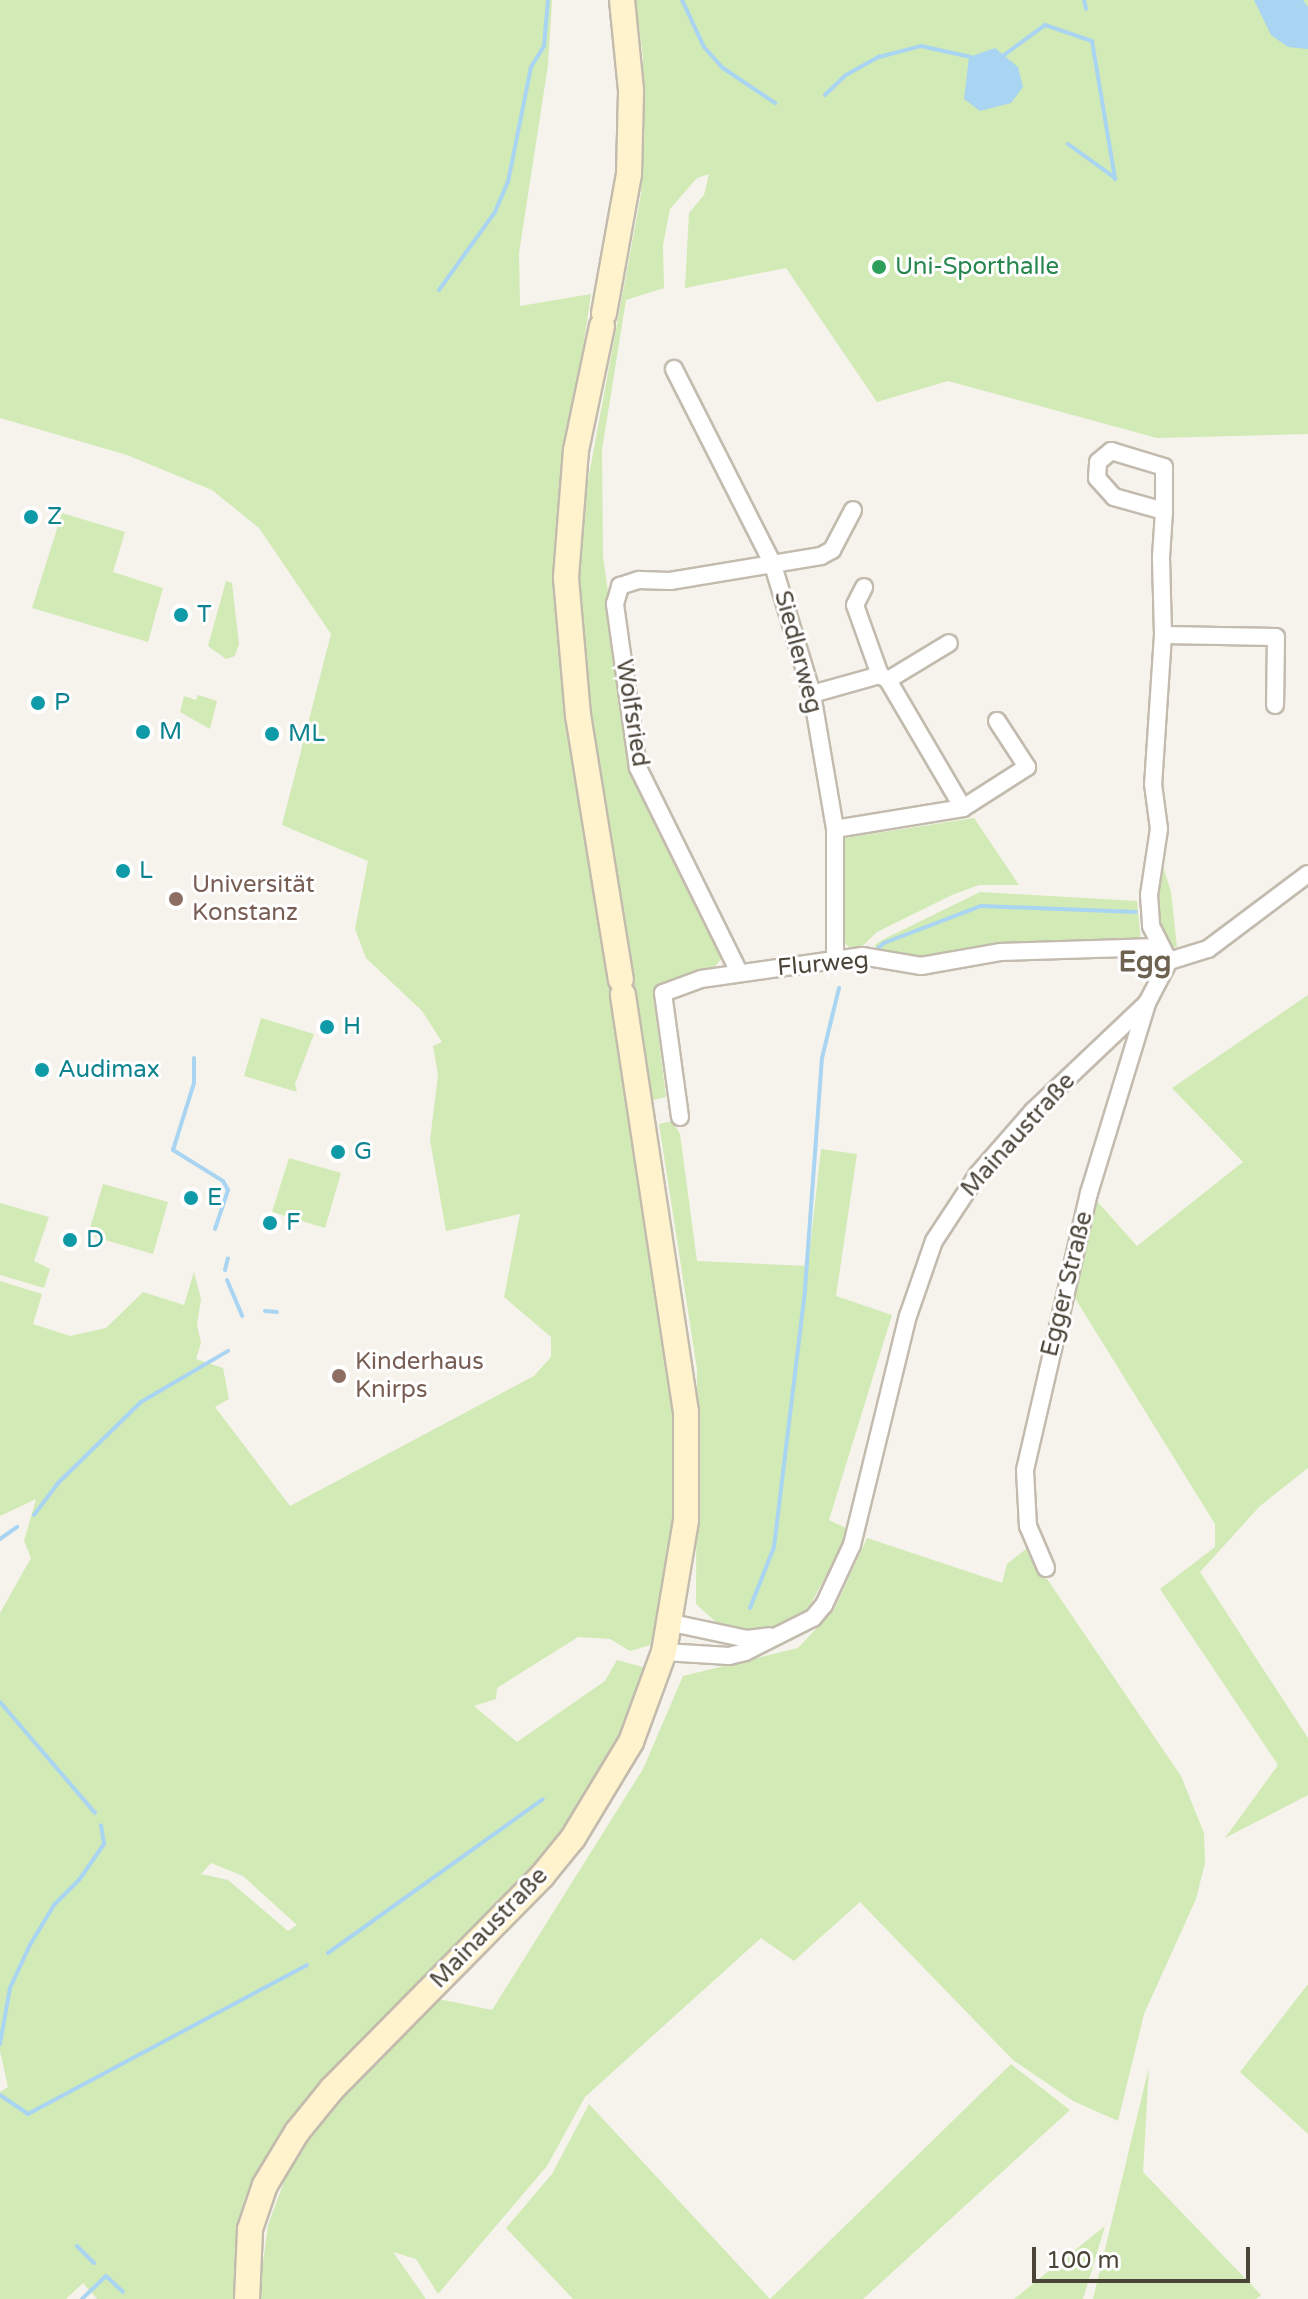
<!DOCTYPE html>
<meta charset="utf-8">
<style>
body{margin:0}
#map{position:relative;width:1308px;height:2299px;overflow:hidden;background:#f6f3ec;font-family:"Varela Round",sans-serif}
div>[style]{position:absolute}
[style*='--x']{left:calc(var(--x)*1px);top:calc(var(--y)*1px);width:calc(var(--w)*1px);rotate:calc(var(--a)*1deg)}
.green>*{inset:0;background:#d2eab5}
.water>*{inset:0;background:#a9d4f2}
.stream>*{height:4px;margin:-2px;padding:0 2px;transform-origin:2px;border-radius:2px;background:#a9d4f2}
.roads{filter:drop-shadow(2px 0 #c2bbae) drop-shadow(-2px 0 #c2bbae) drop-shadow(0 2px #c2bbae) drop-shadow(0 -2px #c2bbae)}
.street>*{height:16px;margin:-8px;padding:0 8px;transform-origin:8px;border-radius:8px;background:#fff}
.secondary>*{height:24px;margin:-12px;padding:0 12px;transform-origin:12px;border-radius:12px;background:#fff3cd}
.dots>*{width:22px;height:22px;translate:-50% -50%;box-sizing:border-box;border:4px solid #fff;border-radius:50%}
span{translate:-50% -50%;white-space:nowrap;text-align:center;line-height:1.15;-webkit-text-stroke:6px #fff;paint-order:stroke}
.leisure-label{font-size:24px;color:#27864d}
.left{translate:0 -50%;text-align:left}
.culture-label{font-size:24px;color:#0d838f}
.street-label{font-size:24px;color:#4b4439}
.education-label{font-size:24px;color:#785e54}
.quarter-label{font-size:28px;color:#6e6250;font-weight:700}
.scale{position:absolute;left:1032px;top:2247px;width:218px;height:36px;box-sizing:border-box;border:4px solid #4b4439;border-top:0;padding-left:10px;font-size:24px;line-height:28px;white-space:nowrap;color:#4b4439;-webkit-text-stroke:6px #fff;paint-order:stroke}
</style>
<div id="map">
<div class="green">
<i style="clip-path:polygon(evenodd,0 0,552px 0,548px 65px,519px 253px,520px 306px,591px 294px,556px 532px,562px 674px,590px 876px,671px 1352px,678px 1461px,666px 1590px,654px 1644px,630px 1651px,610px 1639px,578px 1637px,497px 1688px,496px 1699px,474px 1706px,517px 1742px,605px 1681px,617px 1660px,657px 1671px,624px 1757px,434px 1998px,492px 2010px,643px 1769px,683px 1676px,798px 1648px,834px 1610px,867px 1538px,1002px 1583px,1007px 1564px,1031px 1545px,1043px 1573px,1181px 1776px,1204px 1833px,1205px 1863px,1196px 1899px,1144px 2014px,1118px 2121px,1073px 2101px,1013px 2060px,860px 1902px,794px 1961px,761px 1938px,585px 2097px,547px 2166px,438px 2294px,416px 2259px,393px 2252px,426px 2299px,258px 2299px,268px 2225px,292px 2160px,262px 2202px,245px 2299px,97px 2299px,83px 2283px,66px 2299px,0 2299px,0 2092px,8px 2087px,0 2051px,0 1613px,31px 1558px,24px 1541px,36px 1499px,0 1516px,0 1281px,42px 1294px,33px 1324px,70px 1336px,106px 1328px,143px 1292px,184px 1305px,194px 1272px,201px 1299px,197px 1325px,201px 1343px,196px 1359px,223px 1368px,229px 1399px,215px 1407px,290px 1506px,534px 1376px,551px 1357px,551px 1337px,504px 1297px,520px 1214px,446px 1231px,430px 1140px,438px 1075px,433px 1046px,442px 1042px,422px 1011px,366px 958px,355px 929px,368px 861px,282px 825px,331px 634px,259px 528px,212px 490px,127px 455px,0 418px,0 0,211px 1863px,243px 1876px,297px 1925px,288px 1931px,228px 1880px,201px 1874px,211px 1863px)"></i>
<i style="clip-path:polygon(635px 0,1308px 0,1308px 434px,1157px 438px,948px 381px,877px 402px,786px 268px,685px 288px,689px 213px,704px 195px,709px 174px,697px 178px,670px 209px,663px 245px,664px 288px,626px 300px,602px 450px,603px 556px,632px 765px,723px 957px,712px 970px,653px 993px,666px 1097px,649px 1101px,578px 630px,580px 524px,641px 194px,643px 57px)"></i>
<i style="clip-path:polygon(62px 513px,125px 532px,113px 572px,163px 588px,148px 642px,32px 608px)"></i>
<i style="clip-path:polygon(226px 581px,232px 583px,239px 644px,235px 656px,226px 659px,208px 646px)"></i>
<i style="clip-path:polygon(198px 695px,217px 701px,210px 729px,180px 712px,184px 696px,196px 700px)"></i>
<i style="clip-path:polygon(974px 818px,1019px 885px,979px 885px,952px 895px,877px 932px,855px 953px,841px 939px,839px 839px)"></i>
<i style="clip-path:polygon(1162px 863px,1171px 892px,1177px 947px,1166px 948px,1159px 941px,1154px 893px)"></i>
<i style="clip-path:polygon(980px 892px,1137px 901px,1141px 943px,1059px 941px,921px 961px,878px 955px,875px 945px,882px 940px)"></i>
<i style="clip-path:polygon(1308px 995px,1308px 1468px,1260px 1506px,1200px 1572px,1308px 1738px,1308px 1795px,1225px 1838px,1278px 1765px,1160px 1589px,1215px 1547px,1215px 1524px,1073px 1295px,1096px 1200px,1137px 1246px,1243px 1162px,1172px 1088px)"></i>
<i style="clip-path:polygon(261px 1018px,314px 1034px,295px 1084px,297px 1092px,244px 1076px)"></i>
<i style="clip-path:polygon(672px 1121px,680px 1134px,697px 1261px,808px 1266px,821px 1149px,857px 1154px,836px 1296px,892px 1315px,829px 1520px,848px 1529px,838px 1554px,803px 1618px,754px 1633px,718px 1624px,696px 1604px,697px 1369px,659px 1124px)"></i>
<i style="clip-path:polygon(289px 1158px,341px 1173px,325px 1228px,272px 1212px)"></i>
<i style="clip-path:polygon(103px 1184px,168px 1202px,153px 1254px,88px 1235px)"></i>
<i style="clip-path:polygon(0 1203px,49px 1217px,34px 1261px,50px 1269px,44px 1288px,0 1275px)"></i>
<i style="clip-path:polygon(1308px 1984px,1308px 2134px,1240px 2072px)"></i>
<i style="clip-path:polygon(1011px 2064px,1070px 2110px,863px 2299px,573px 2299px,506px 2228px,552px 2174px,589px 2104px,770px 2299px)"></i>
<i style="clip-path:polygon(1149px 2067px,1143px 2172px,1261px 2295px,1256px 2299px,1093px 2299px)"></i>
<i style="clip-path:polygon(1105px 2226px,1083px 2299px,1014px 2299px)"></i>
</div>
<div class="water">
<i style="clip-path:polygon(1254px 0,1303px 0,1308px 7px,1308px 49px,1288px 47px,1271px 35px)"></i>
<i style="clip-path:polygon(995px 48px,1018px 67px,1023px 87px,1011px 103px,980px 111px,964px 99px,969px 57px)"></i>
</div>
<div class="stream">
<i style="--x:682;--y:0;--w:52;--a:64.9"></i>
<i style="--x:704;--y:47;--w:28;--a:48"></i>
<i style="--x:723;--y:68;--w:63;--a:33.9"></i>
<i style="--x:1084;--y:0;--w:9;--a:77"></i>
<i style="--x:1004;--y:55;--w:51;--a:-36.2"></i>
<i style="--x:1045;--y:25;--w:50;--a:18.8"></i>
<i style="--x:1092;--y:41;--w:140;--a:80.5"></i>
<i style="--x:825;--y:95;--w:29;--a:-44"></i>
<i style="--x:846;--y:75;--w:38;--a:-29"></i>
<i style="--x:879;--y:57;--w:43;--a:-14.7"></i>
<i style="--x:921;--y:46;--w:51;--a:12.4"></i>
<i style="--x:1068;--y:144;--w:57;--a:35.7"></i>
<i style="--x:439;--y:290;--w:96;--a:-54.3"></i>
<i style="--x:495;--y:212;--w:33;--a:-67"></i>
<i style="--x:508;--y:182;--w:117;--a:-78.7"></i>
<i style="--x:531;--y:67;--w:25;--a:-58"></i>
<i style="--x:544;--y:46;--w:46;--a:-85"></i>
<i style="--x:874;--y:952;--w:13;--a:-42"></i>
<i style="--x:884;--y:943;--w:104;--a:-20.9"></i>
<i style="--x:981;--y:906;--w:155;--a:2.2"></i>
<i style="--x:194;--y:1058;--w:25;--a:90"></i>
<i style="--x:194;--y:1083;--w:70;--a:107.4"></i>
<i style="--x:173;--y:1150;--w:59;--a:31.8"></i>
<i style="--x:223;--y:1181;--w:10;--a:61"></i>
<i style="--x:228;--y:1190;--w:41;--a:108.4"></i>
<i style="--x:225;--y:1270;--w:12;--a:-76"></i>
<i style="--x:227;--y:1280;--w:39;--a:67"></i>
<i style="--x:265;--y:1311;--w:12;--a:5"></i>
<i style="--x:34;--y:1515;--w:39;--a:-53"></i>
<i style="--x:57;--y:1484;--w:117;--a:-44.3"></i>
<i style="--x:141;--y:1402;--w:101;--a:-30.4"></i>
<i style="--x:0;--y:1539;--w:21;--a:-35"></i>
<i style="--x:750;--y:1608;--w:66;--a:-68.5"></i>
<i style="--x:774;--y:1547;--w:260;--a:-83.1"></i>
<i style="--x:805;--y:1289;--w:232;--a:-85.8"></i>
<i style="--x:822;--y:1058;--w:72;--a:-76.3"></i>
<i style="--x:0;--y:1702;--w:146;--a:49.4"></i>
<i style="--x:328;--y:1953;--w:264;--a:-35.6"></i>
<i style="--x:0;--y:2044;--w:57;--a:-79.9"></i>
<i style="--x:10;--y:1988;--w:47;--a:-65.1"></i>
<i style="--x:30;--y:1945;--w:47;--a:-59"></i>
<i style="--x:54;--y:1905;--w:35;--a:-45"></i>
<i style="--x:79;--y:1880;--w:44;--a:-55.2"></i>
<i style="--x:104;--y:1844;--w:19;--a:-99"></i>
<i style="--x:0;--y:2095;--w:34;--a:34"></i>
<i style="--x:28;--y:2114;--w:316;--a:-28.1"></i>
<i style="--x:77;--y:2246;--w:24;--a:45"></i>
<i style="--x:82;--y:2299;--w:33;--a:-44"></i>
<i style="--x:106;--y:2276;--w:23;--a:43"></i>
</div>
<div class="roads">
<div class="street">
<i style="--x:674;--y:369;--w:216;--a:63.1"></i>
<i style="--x:772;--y:562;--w:138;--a:73.1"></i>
<i style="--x:812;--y:694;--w:137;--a:80.3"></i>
<i style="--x:835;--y:829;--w:129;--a:90"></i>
<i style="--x:1164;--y:511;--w:52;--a:-164.4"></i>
<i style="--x:1114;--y:497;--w:25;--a:-132"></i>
<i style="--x:1097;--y:478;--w:16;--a:-86"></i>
<i style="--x:1098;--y:462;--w:17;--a:-40"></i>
<i style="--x:1111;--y:451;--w:55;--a:16.8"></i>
<i style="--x:1164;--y:467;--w:44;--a:90"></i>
<i style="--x:1164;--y:511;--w:47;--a:93.7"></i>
<i style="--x:1161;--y:558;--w:77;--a:88.5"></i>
<i style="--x:1163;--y:635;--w:149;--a:93.8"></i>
<i style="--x:1153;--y:784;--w:45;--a:82.4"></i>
<i style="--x:1159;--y:829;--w:67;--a:98.6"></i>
<i style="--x:1149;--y:895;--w:31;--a:86"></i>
<i style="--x:1151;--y:926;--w:39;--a:63"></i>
<i style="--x:1163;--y:635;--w:113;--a:1"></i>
<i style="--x:1276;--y:637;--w:68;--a:90.8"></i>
<i style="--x:888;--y:680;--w:71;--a:-31.2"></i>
<i style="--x:812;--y:694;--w:71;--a:-15.6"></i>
<i style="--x:963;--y:808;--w:76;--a:-32.6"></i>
<i style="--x:1027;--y:767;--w:55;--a:-123.1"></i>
<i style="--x:835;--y:829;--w:130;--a:-9.3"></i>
<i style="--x:963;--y:808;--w:148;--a:-120.4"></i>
<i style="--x:888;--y:680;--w:9;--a:-148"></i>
<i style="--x:880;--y:675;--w:74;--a:-109.7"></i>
<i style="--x:855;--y:605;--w:20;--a:-63"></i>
<i style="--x:1169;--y:961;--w:41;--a:-17.1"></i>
<i style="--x:1208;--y:949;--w:125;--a:-36.9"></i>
<i style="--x:739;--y:972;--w:228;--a:-116.3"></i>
<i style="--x:638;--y:768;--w:166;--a:-98"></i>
<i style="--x:615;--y:604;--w:19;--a:-74"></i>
<i style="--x:620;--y:586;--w:20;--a:-18"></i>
<i style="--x:639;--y:580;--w:31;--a:2"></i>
<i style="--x:670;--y:581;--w:153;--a:-9.4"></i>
<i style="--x:821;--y:556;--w:13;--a:-29"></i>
<i style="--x:832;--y:550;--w:45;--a:-62.3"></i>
<i style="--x:680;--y:1117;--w:125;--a:-97.8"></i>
<i style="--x:663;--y:993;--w:40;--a:-20.2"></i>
<i style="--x:701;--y:979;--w:163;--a:-8.1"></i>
<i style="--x:862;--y:956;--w:60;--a:9.6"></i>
<i style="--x:921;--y:966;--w:80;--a:-10"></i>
<i style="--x:1000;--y:952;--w:157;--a:-1.8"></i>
<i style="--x:1046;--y:1568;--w:46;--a:-113.2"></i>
<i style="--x:1028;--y:1526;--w:56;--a:-93.1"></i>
<i style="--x:1025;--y:1470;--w:284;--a:-77"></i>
<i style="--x:1089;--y:1193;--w:199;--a:-73"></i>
<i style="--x:672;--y:1623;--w:77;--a:12"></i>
<i style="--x:747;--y:1639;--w:23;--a:-7"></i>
<i style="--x:664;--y:1652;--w:65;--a:3.5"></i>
<i style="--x:729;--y:1656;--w:16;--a:-14"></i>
<i style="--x:745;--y:1652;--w:76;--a:-26.6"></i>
<i style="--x:813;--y:1618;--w:17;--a:-50"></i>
<i style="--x:824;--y:1605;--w:66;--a:-65"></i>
<i style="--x:852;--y:1545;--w:236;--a:-76.3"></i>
<i style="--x:908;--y:1316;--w:79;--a:-70.9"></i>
<i style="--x:934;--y:1241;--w:80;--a:-56.7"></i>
<i style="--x:978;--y:1174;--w:84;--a:-48.9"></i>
<i style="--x:1033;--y:1111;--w:157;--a:-43.5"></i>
<i style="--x:1147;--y:1003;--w:47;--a:-62.4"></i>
</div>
<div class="secondary">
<i style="--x:604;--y:313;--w:141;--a:-79.8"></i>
<i style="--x:629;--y:174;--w:84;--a:-88.6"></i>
<i style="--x:631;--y:90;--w:90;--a:-95.7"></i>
<i style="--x:602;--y:326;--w:127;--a:101.8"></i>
<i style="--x:576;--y:450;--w:128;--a:94.5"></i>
<i style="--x:566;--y:578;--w:138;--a:85"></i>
<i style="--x:578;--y:715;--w:268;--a:80.8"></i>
<i style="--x:247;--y:2299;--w:70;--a:-87.5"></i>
<i style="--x:250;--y:2229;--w:46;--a:-71.2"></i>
<i style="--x:265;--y:2185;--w:62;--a:-58.9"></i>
<i style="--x:297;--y:2132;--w:55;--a:-50.9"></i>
<i style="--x:332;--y:2089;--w:299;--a:-45.4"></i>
<i style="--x:542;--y:1876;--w:49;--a:-50.8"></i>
<i style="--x:573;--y:1838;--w:112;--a:-58.9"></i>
<i style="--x:631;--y:1742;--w:96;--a:-69.9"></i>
<i style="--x:664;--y:1652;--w:134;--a:-80.5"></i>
<i style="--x:686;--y:1520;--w:108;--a:-90"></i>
<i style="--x:686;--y:1412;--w:422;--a:-98.6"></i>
</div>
</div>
<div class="dots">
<i style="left:879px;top:267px;background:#2e9e5b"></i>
<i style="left:31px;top:517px;background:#0f9aa8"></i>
<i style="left:181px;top:615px;background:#0f9aa8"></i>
<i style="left:38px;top:703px;background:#0f9aa8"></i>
<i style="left:143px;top:732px;background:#0f9aa8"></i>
<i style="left:272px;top:734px;background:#0f9aa8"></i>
<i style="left:123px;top:871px;background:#0f9aa8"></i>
<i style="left:176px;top:899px;background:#8d6e63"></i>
<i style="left:327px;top:1027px;background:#0f9aa8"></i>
<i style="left:42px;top:1070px;background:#0f9aa8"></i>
<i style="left:338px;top:1152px;background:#0f9aa8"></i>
<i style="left:191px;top:1198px;background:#0f9aa8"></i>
<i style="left:270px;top:1223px;background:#0f9aa8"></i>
<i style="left:70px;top:1240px;background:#0f9aa8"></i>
<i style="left:339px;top:1376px;background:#8d6e63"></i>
</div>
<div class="leisure-label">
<span class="left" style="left:895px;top:267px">Uni-Sporthalle</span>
</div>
<div class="culture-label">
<span class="left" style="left:47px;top:517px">Z</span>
<span class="left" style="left:197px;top:615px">T</span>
<span class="left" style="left:54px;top:703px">P</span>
<span class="left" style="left:159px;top:732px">M</span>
<span class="left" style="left:288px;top:734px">ML</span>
<span class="left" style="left:139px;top:871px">L</span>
<span class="left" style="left:343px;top:1027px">H</span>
<span class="left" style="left:58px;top:1070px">Audimax</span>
<span class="left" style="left:354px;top:1152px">G</span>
<span class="left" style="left:207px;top:1198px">E</span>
<span class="left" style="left:286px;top:1223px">F</span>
<span class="left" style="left:86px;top:1240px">D</span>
</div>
<div class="street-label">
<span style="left:798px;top:652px;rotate:75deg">Siedlerweg</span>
<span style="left:632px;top:713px;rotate:81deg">Wolfsried</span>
<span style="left:823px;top:964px;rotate:-5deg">Flurweg</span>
<span style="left:1018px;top:1135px;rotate:-48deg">Mainaustraße</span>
<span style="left:1067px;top:1284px;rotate:-76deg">Egger Straße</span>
<span style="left:489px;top:1928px;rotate:-46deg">Mainaustraße</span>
</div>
<div class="education-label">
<span class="left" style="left:192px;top:899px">Universität<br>Konstanz</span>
<span class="left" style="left:355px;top:1376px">Kinderhaus<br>Knirps</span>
</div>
<div class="quarter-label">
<span style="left:1145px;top:962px">Egg</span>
</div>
<div class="scale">100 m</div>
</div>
